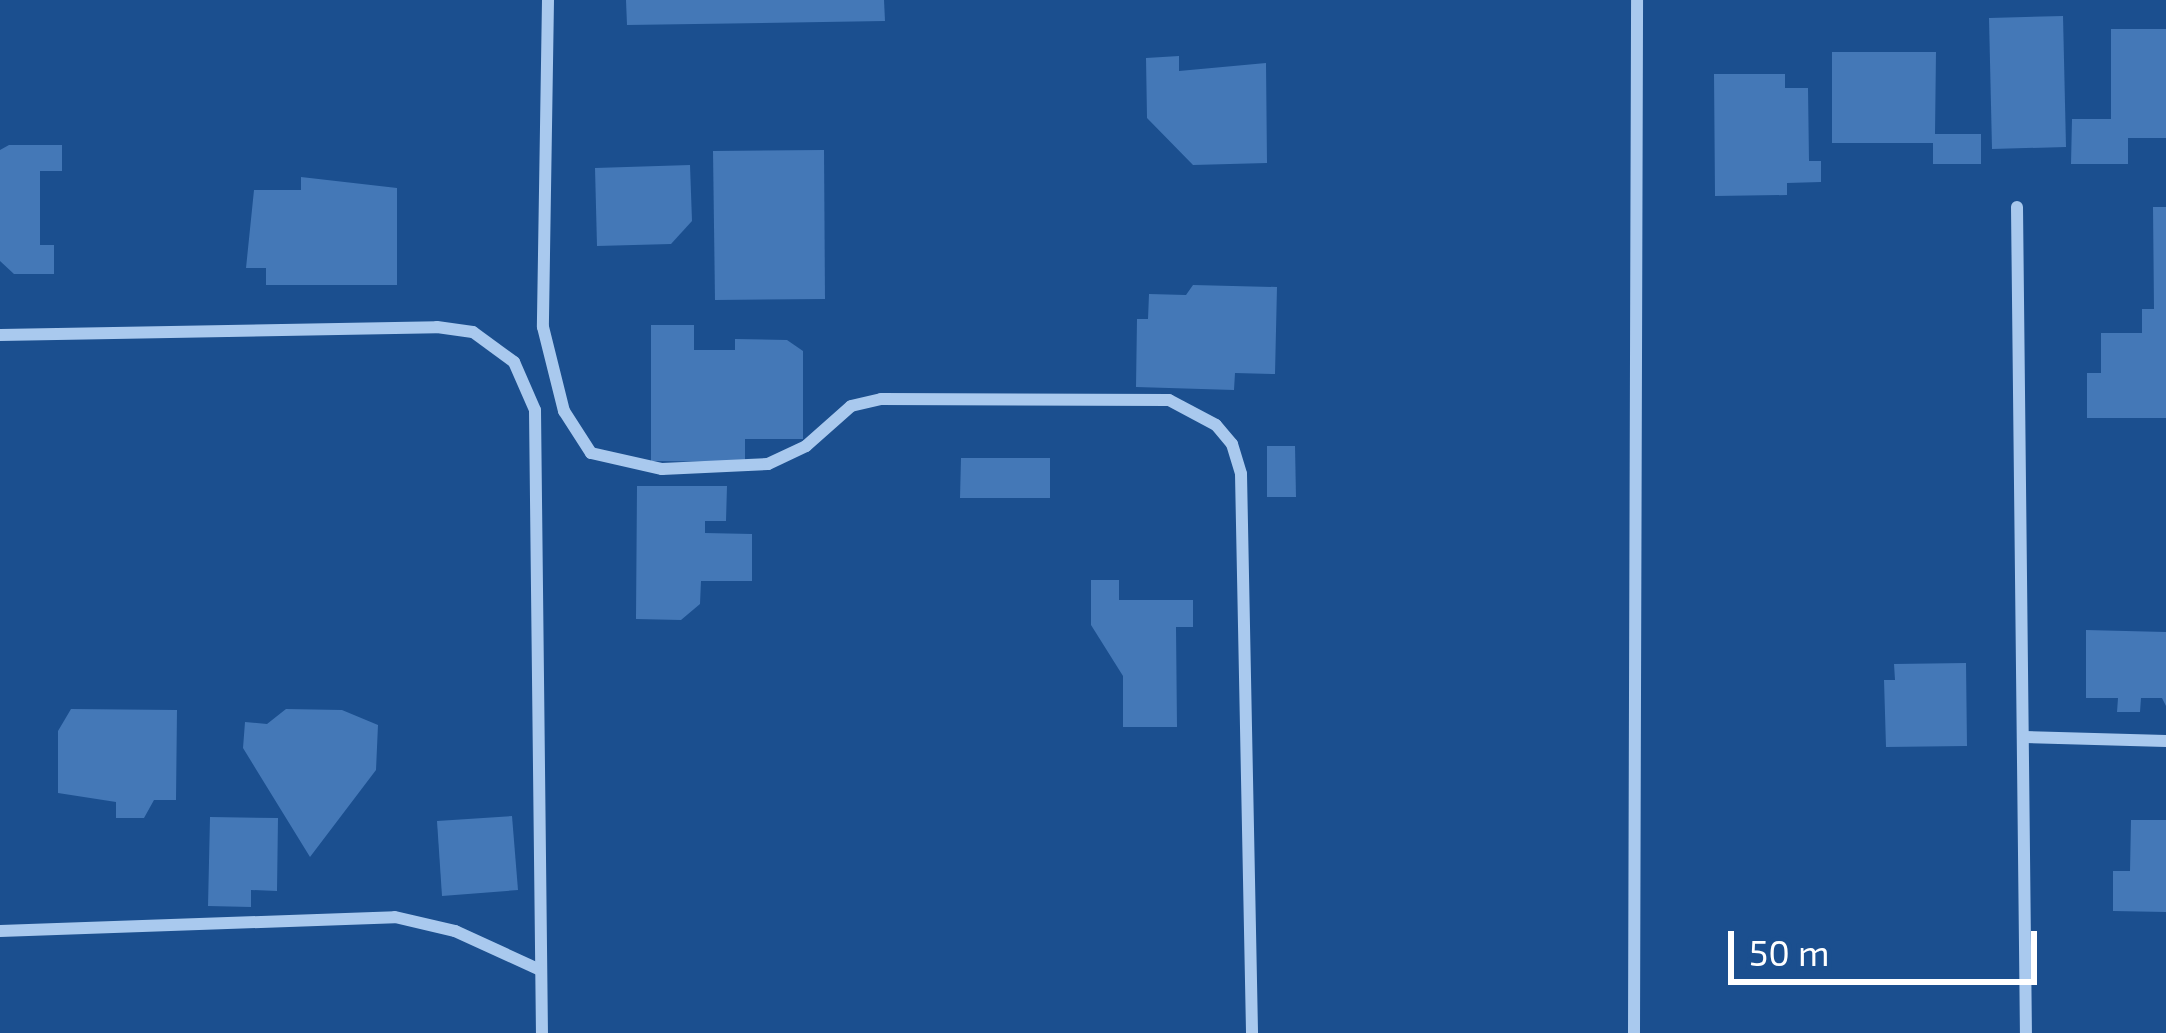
<!DOCTYPE html>
<style>
body{margin:0}
#map{position:relative;width:2166px;height:1033px;overflow:hidden;background:#1b4f8f;font-family:"Exo 2",sans-serif}
div>[style]{position:absolute}
[style*='--x']{left:calc(var(--x)*1px);top:calc(var(--y)*1px);width:calc(var(--w)*1px);rotate:calc(var(--a)*1deg)}
.building>*{inset:0;background:#4478b7}
.minor>*{height:12px;margin:-6px;padding:0 6px;transform-origin:6px;border-radius:6px;background:#a9c9ee}
span{translate:-50% -50%;white-space:nowrap;text-align:center;line-height:1.15;-webkit-text-stroke:10px #1b4f8f;paint-order:stroke}
.scale{position:absolute;left:1728px;top:931px;width:309px;height:54px;box-sizing:border-box;border:6px solid #fff;border-top:0;padding-left:15px;font-size:36px;line-height:42px;white-space:nowrap;color:#fff;-webkit-text-stroke:9px #1b4f8f;paint-order:stroke}
</style>
<div id="map">
<div class="building">
<i style="clip-path:polygon(626px 0,884px 0,885px 21px,627px 25px)"></i>
<i style="clip-path:polygon(2063px 16px,2066px 147px,1992px 149px,1989px 18px)"></i>
<i style="clip-path:polygon(2111px 29px,2166px 29px,2166px 138px,2128px 138px,2128px 164px,2071px 164px,2072px 119px,2111px 119px)"></i>
<i style="clip-path:polygon(1832px 52px,1936px 52px,1935px 134px,1981px 134px,1981px 164px,1933px 164px,1933px 143px,1832px 143px)"></i>
<i style="clip-path:polygon(1179px 56px,1179px 71px,1266px 63px,1267px 163px,1193px 165px,1147px 118px,1146px 58px)"></i>
<i style="clip-path:polygon(1714px 74px,1785px 74px,1785px 88px,1808px 88px,1809px 161px,1821px 161px,1821px 182px,1787px 183px,1787px 195px,1715px 196px)"></i>
<i style="clip-path:polygon(9px 145px,62px 145px,62px 171px,40px 171px,40px 245px,54px 245px,54px 274px,14px 274px,0 261px,0 150px)"></i>
<i style="clip-path:polygon(824px 150px,825px 299px,715px 300px,713px 151px)"></i>
<i style="clip-path:polygon(690px 165px,692px 221px,671px 244px,597px 246px,595px 168px)"></i>
<i style="clip-path:polygon(301px 177px,397px 188px,397px 285px,266px 285px,266px 268px,246px 268px,254px 190px,301px 190px)"></i>
<i style="clip-path:polygon(2153px 207px,2166px 207px,2166px 418px,2087px 418px,2087px 373px,2101px 373px,2101px 333px,2142px 333px,2142px 309px,2154px 309px)"></i>
<i style="clip-path:polygon(1193px 285px,1277px 287px,1275px 374px,1235px 373px,1234px 390px,1136px 387px,1137px 319px,1148px 319px,1149px 294px,1186px 295px)"></i>
<i style="clip-path:polygon(651px 325px,694px 325px,694px 350px,735px 350px,735px 339px,787px 340px,803px 351px,803px 439px,745px 439px,745px 462px,651px 461px)"></i>
<i style="clip-path:polygon(1267px 446px,1295px 446px,1296px 497px,1267px 497px)"></i>
<i style="clip-path:polygon(961px 458px,1050px 458px,1050px 498px,960px 498px)"></i>
<i style="clip-path:polygon(637px 486px,727px 486px,726px 521px,705px 521px,705px 533px,752px 534px,752px 581px,701px 581px,700px 604px,681px 620px,636px 619px)"></i>
<i style="clip-path:polygon(1091px 580px,1119px 580px,1119px 600px,1193px 600px,1193px 627px,1176px 627px,1177px 727px,1123px 727px,1123px 676px,1091px 625px)"></i>
<i style="clip-path:polygon(2086px 630px,2166px 632px,2166px 706px,2162px 698px,2141px 698px,2140px 712px,2117px 712px,2118px 698px,2086px 698px)"></i>
<i style="clip-path:polygon(1966px 663px,1967px 746px,1886px 747px,1884px 680px,1895px 680px,1894px 664px)"></i>
<i style="clip-path:polygon(71px 709px,177px 710px,176px 800px,154px 800px,144px 818px,116px 818px,116px 802px,58px 793px,58px 731px)"></i>
<i style="clip-path:polygon(286px 709px,342px 710px,378px 725px,376px 770px,310px 857px,243px 748px,245px 722px,267px 724px)"></i>
<i style="clip-path:polygon(512px 816px,518px 890px,442px 896px,437px 821px)"></i>
<i style="clip-path:polygon(210px 817px,278px 818px,277px 891px,251px 890px,251px 907px,208px 906px)"></i>
<i style="clip-path:polygon(2131px 820px,2166px 820px,2166px 912px,2113px 911px,2113px 871px,2130px 871px)"></i>
</div>
<div class="minor">
<i style="--x:548;--y:0;--w:327;--a:90.9"></i>
<i style="--x:543;--y:327;--w:87;--a:76"></i>
<i style="--x:564;--y:411;--w:50;--a:57.3"></i>
<i style="--x:591;--y:453;--w:73;--a:12.7"></i>
<i style="--x:662;--y:469;--w:106;--a:-2.7"></i>
<i style="--x:768;--y:464;--w:42;--a:-25.3"></i>
<i style="--x:806;--y:446;--w:60;--a:-41.6"></i>
<i style="--x:851;--y:406;--w:31;--a:-13"></i>
<i style="--x:881;--y:399;--w:288;--a:0.2"></i>
<i style="--x:1169;--y:400;--w:53;--a:28"></i>
<i style="--x:1216;--y:425;--w:25;--a:50"></i>
<i style="--x:1232;--y:444;--w:31;--a:73"></i>
<i style="--x:1241;--y:474;--w:559;--a:88.87"></i>
<i style="--x:2017;--y:207;--w:826;--a:89.38"></i>
<i style="--x:0;--y:335;--w:437;--a:-1"></i>
<i style="--x:437;--y:327;--w:36;--a:8"></i>
<i style="--x:473;--y:332;--w:51;--a:36.2"></i>
<i style="--x:514;--y:362;--w:52;--a:66.4"></i>
<i style="--x:535;--y:410;--w:623;--a:89.36"></i>
<i style="--x:2025;--y:737;--w:141;--a:1.6"></i>
<i style="--x:0;--y:931;--w:395;--a:-2"></i>
<i style="--x:395;--y:917;--w:62;--a:13.1"></i>
<i style="--x:455;--y:931;--w:94;--a:24.6"></i>
<i style="--x:1634;--y:1033;--w:1033;--a:-89.83"></i>
</div>
<div class="scale">50 m</div>
</div>
